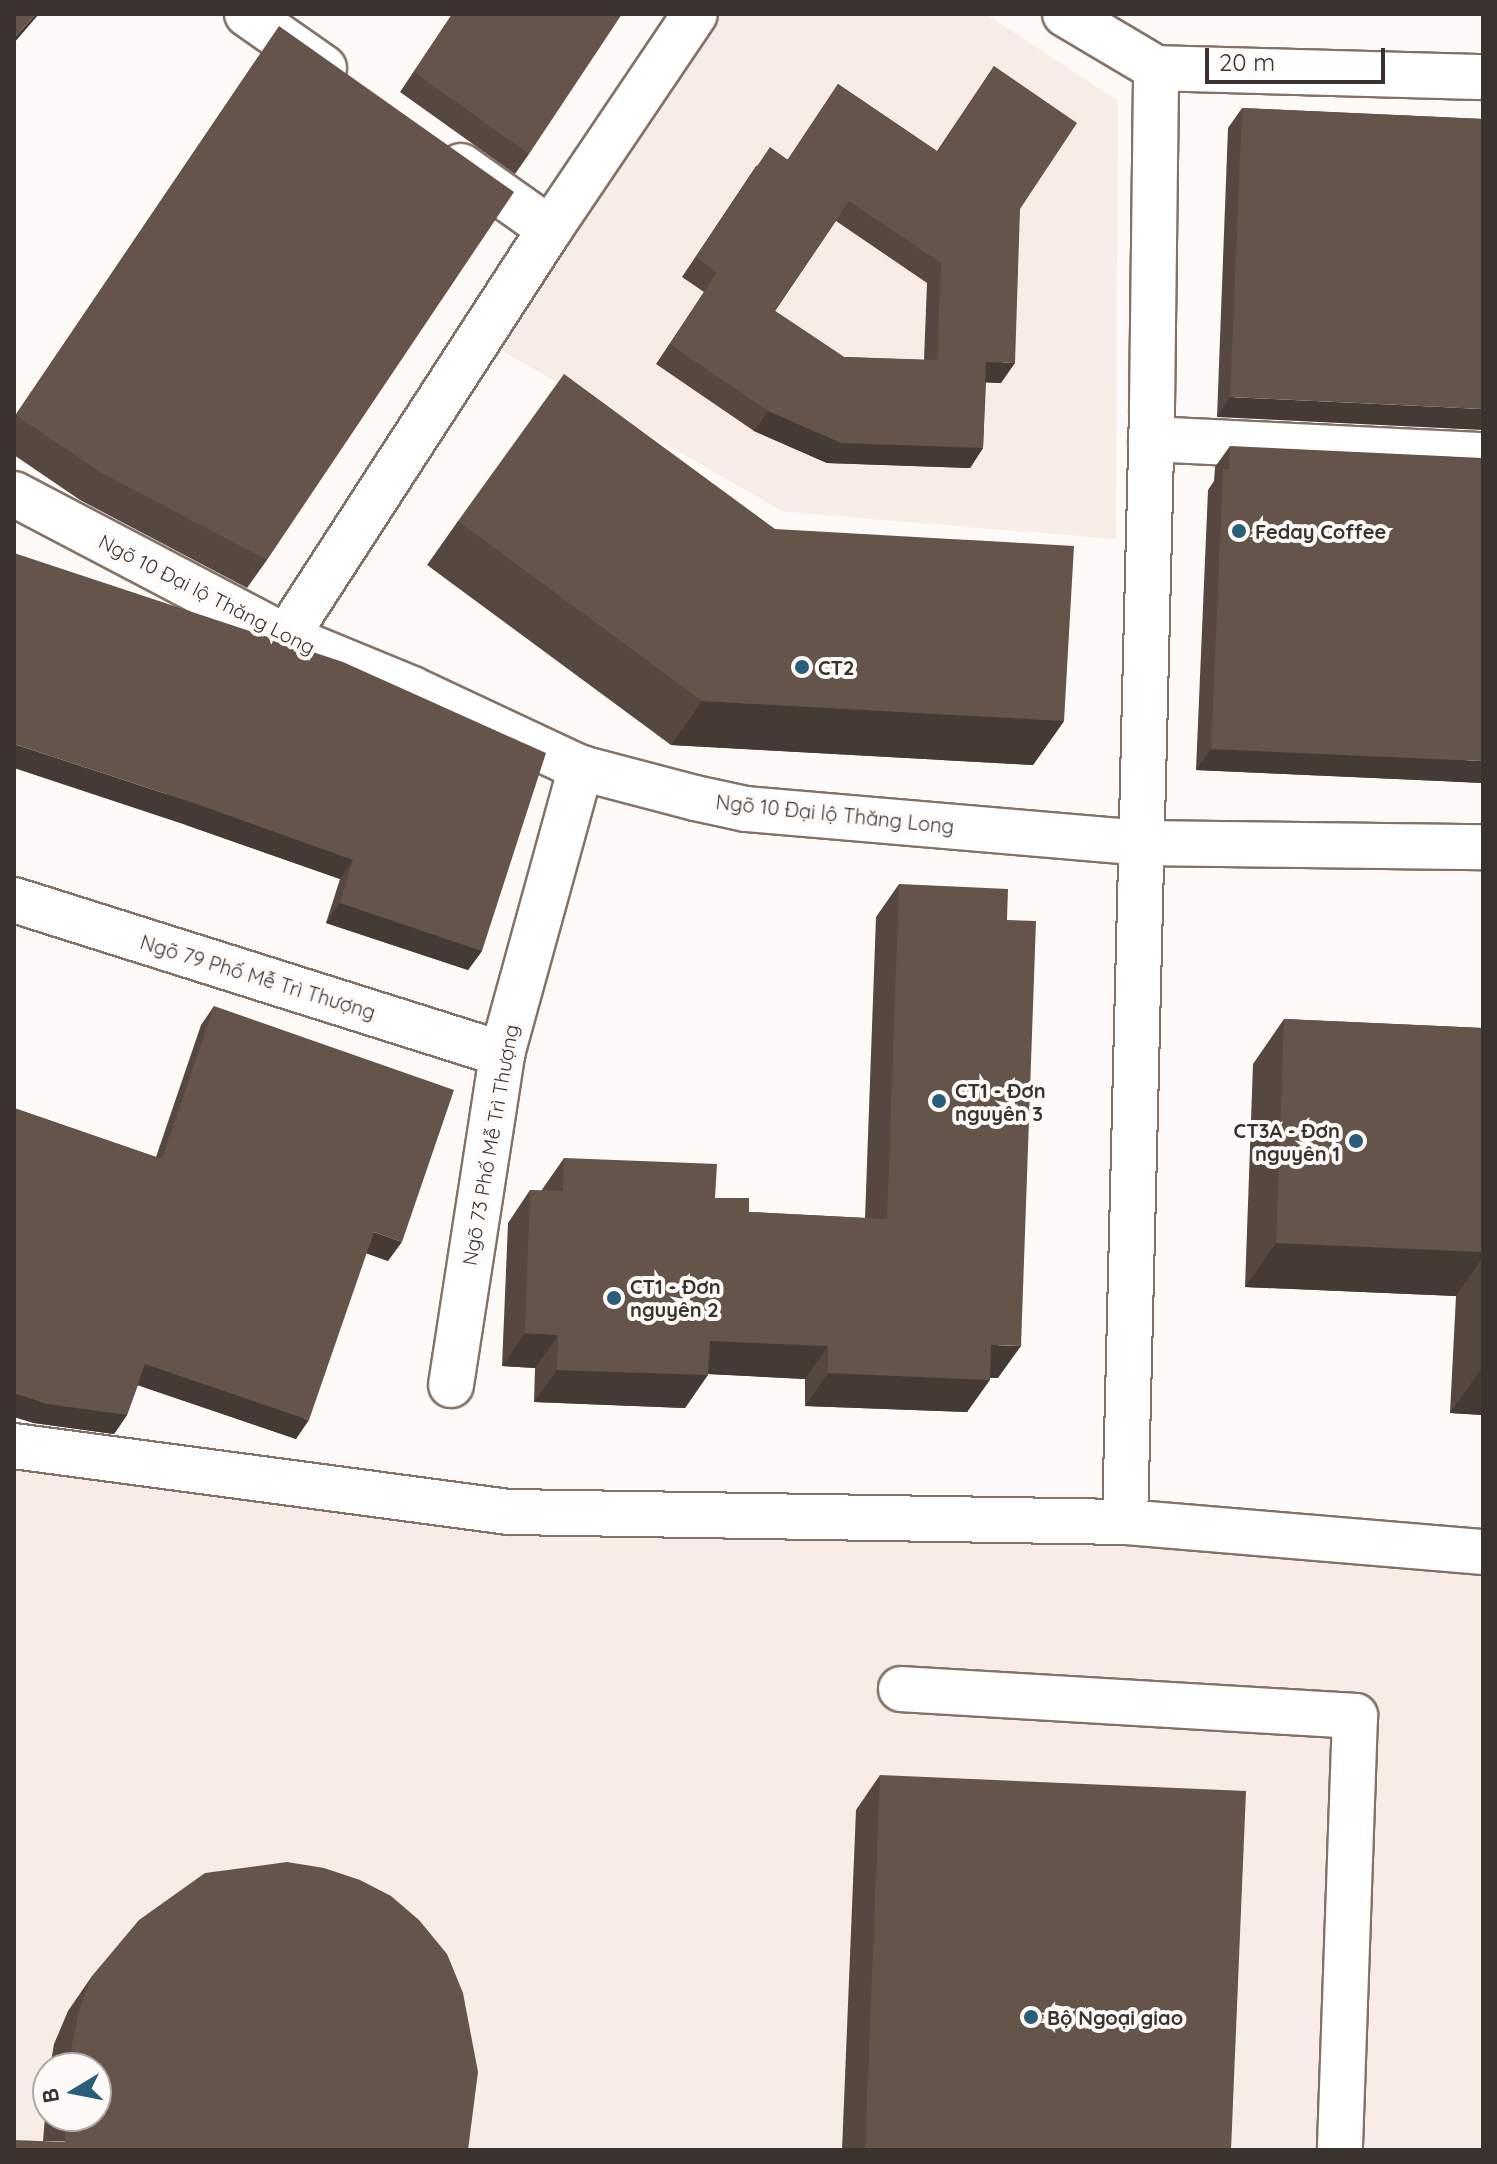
<!DOCTYPE html>
<meta charset="utf-8">
<style>
body{margin:0}
#map{position:relative;width:1497px;height:2164px;overflow:hidden;background:#fdfaf7;font-family:Quicksand,sans-serif}
div>[style]{position:absolute}
[style*='--x']{left:calc(var(--x)*1px);top:calc(var(--y)*1px);width:calc(var(--w)*1px);rotate:calc(var(--a)*1deg)}
.built>*{inset:0;background:#f7ede6}
.roads{filter:drop-shadow(2px 0 #837267) drop-shadow(-2px 0 #837267) drop-shadow(0 2px #837267) drop-shadow(0 -2px #837267)}
.minor>*{height:44px;margin:-22px;padding:0 22px;transform-origin:22px;border-radius:22px;background:#fff}
.wall>*{inset:0;background:#564840}
.shaded-wall>*{inset:0;background:#463b34}
.building>*{inset:0;background:#64544a}
.dots>*{width:22px;height:22px;translate:-50% -50%;box-sizing:border-box;border:4px solid #fdfaf7;border-radius:50%}
span{translate:-50% -50%;white-space:nowrap;text-align:center;line-height:1.15;-webkit-text-stroke:8px #fdfaf7;paint-order:stroke}
.poi-label{font-size:20px;color:#39322e;font-weight:700}
.left{translate:0 -50%;text-align:left}
.right{translate:-100% -50%;text-align:right}
.street-label{font-size:20px;color:#39322e}
.frame{position:absolute;inset:0;border:16px solid #39322e;pointer-events:none}
.north{position:absolute;left:32px;top:2052px;width:80px;height:80px;box-sizing:border-box;background:#fdfaf7;border:2px solid #afaaa7;border-radius:50%;rotate:260deg;font-size:22px;font-weight:700;line-height:32px;text-align:center;color:#39322e}
.north::after{content:'';display:block;margin:auto;width:28px;height:36px;background:#295e7a;clip-path:polygon(50% 0,100% 100%,50% 72%,0 100%)}
.scale{position:absolute;left:1205px;top:48px;width:180px;height:36px;box-sizing:border-box;border:4px solid #39322e;border-top:0;padding-left:10px;font-size:24px;line-height:28px;white-space:nowrap;color:#39322e;-webkit-text-stroke:6px #fdfaf7;paint-order:stroke}
</style>
<div id="map">
<div class="built">
<i style="clip-path:polygon(719px 14px,986px 14px,1118px 101px,1116px 539px,784px 512px,499px 349px)"></i>
<i style="clip-path:polygon(evenodd,14px 1451px,1117px 1532px,1483px 1568px,1483px 2150px,14px 2150px,14px 1451px,48px 2068px,96px 2068px,96px 2116px,48px 2116px,48px 2068px)"></i>
</div>
<div class="roads">
<div class="minor">
<i style="--x:247;--y:14;--w:94;--a:35"></i>
<i style="--x:1065;--y:14;--w:106;--a:30.7"></i>
<i style="--x:1156;--y:68;--w:327;--a:1.6"></i>
<i style="--x:461;--y:166;--w:109;--a:35.3"></i>
<i style="--x:1151;--y:439;--w:332;--a:2.8"></i>
<i style="--x:14;--y:494;--w:307;--a:27.7"></i>
<i style="--x:286;--y:637;--w:136;--a:22.4"></i>
<i style="--x:412;--y:689;--w:187;--a:25.1"></i>
<i style="--x:581;--y:768;--w:118;--a:14.7"></i>
<i style="--x:695;--y:798;--w:52;--a:12.2"></i>
<i style="--x:746;--y:809;--w:396;--a:4.9"></i>
<i style="--x:1141;--y:843;--w:342;--a:0.7"></i>
<i style="--x:286;--y:637;--w:486;--a:-57.1"></i>
<i style="--x:550;--y:229;--w:259;--a:-56"></i>
<i style="--x:14;--y:900;--w:512;--a:17.51"></i>
<i style="--x:451;--y:1385;--w:335;--a:-81.2"></i>
<i style="--x:502;--y:1054;--w:297;--a:-74.6"></i>
<i style="--x:14;--y:1446;--w:499;--a:7.6"></i>
<i style="--x:509;--y:1512;--w:616;--a:0.93"></i>
<i style="--x:1125;--y:1522;--w:359;--a:4.8"></i>
<i style="--x:1125;--y:1522;--w:1114;--a:-88.61"></i>
<i style="--x:1152;--y:408;--w:340;--a:-89.3"></i>
<i style="--x:901;--y:1689;--w:455;--a:3.4"></i>
<i style="--x:1355;--y:1716;--w:434;--a:92"></i>
</div>
</div>
<div class="wall">
<i style="clip-path:polygon(452px 14px,529px 154px,515px 174px,400px 92px)"></i>
<i style="clip-path:polygon(260px 54px,267px 560px,247px 588px,80px 500px,14px 455px,14px 417px)"></i>
<i style="clip-path:polygon(evenodd,994px 66px,1020px 209px,1001px 383px,986px 382px,983px 448px,970px 468px,827px 463px,754px 431px,656px 364px,704px 292px,682px 277px,756px 166px,788px 159px,838px 84px,937px 151px,994px 66px,836px 221px,927px 283px,924px 360px,844px 357px,775px 311px,836px 221px)"></i>
<i style="clip-path:polygon(1242px 108px,1483px 119px,1217px 417px,1228px 128px)"></i>
<i style="clip-path:polygon(1230px 446px,1483px 783px,1196px 770px,1208px 490px,1214px 481px,1215px 467px)"></i>
<i style="clip-path:polygon(458px 521px,775px 529px,1064px 721px,1033px 765px,671px 745px,427px 565px)"></i>
<i style="clip-path:polygon(14px 553px,482px 951px,468px 970px,326px 923px,340px 879px,186px 825px)"></i>
<i style="clip-path:polygon(899px 884px,1007px 920px,998px 1378px,990px 1378px,967px 1412px,805px 1406px,805px 1379px,708px 1374px,685px 1408px,534px 1402px,535px 1368px,502px 1366px,508px 1223px,530px 1190px,541px 1191px,564px 1158px,715px 1198px,749px 1212px,865px 1218px,876px 917px)"></i>
<i style="clip-path:polygon(214px 1006px,388px 1261px,366px 1253px,296px 1439px,138px 1385px,127px 1415px,114px 1434px,34px 1423px,14px 1417px,14px 1108px,156px 1157px,201px 1025px)"></i>
<i style="clip-path:polygon(1284px 1019px,1483px 1028px,1483px 1415px,1450px 1413px,1456px 1296px,1245px 1287px,1253px 1064px)"></i>
<i style="clip-path:polygon(880px 1775px,1231px 2150px,842px 2150px,856px 1810px)"></i>
<i style="clip-path:polygon(92px 1976px,468px 2150px,43px 2141px,48px 2079px,48px 2116px,96px 2116px,96px 2068px,50px 2068px,54px 2044px,68px 2011px)"></i>
</div>
<div class="shaded-wall">
<i style="clip-path:polygon(36px 14px,39px 14px,14px 43px,14px 38px)"></i>
<i style="clip-path:polygon(986px 362px,1015px 363px,1001px 383px,973px 382px)"></i>
<i style="clip-path:polygon(1230px 397px,1483px 409px,1483px 430px,1217px 417px)"></i>
<i style="clip-path:polygon(768px 411px,983px 448px,970px 468px,827px 463px,754px 431px)"></i>
<i style="clip-path:polygon(702px 701px,1064px 721px,1033px 765px,671px 745px)"></i>
<i style="clip-path:polygon(14px 744px,200px 805px,353px 860px,340px 879px,186px 825px,14px 768px)"></i>
<i style="clip-path:polygon(1211px 749px,1483px 761px,1483px 783px,1196px 770px)"></i>
<i style="clip-path:polygon(340px 903px,482px 951px,468px 970px,326px 923px)"></i>
<i style="clip-path:polygon(374px 1232px,402px 1242px,388px 1261px,360px 1251px)"></i>
<i style="clip-path:polygon(1276px 1243px,1483px 1252px,1483px 1257px,1456px 1296px,1245px 1287px)"></i>
<i style="clip-path:polygon(525px 1333px,558px 1335px,535px 1368px,502px 1366px)"></i>
<i style="clip-path:polygon(710px 1341px,828px 1346px,805px 1379px,687px 1373px)"></i>
<i style="clip-path:polygon(991px 1345px,1021px 1346px,998px 1378px,968px 1377px)"></i>
<i style="clip-path:polygon(145px 1364px,309px 1420px,296px 1439px,131px 1383px)"></i>
<i style="clip-path:polygon(1481px 1369px,1483px 1369px,1483px 1415px,1450px 1413px)"></i>
<i style="clip-path:polygon(557px 1370px,708px 1375px,685px 1408px,534px 1402px)"></i>
<i style="clip-path:polygon(828px 1373px,990px 1380px,967px 1412px,805px 1406px)"></i>
<i style="clip-path:polygon(14px 1393px,127px 1415px,114px 1434px,34px 1423px,14px 1417px)"></i>
</div>
<div class="building">
<i style="clip-path:polygon(14px 14px,36px 14px,14px 38px)"></i>
<i style="clip-path:polygon(453px 14px,622px 14px,529px 154px,414px 72px)"></i>
<i style="clip-path:polygon(279px 26px,514px 192px,267px 560px,100px 472px,16px 415px)"></i>
<i style="clip-path:polygon(evenodd,994px 66px,1077px 123px,1020px 209px,1015px 363px,986px 362px,983px 448px,841px 443px,768px 411px,670px 344px,717px 272px,696px 257px,770px 147px,788px 160px,838px 84px,938px 152px,994px 66px,849px 201px,941px 263px,937px 360px,844px 357px,775px 311px,849px 201px)"></i>
<i style="clip-path:polygon(1242px 108px,1483px 119px,1483px 409px,1230px 397px)"></i>
<i style="clip-path:polygon(564px 374px,775px 529px,1074px 546px,1064px 721px,702px 701px,458px 521px)"></i>
<i style="clip-path:polygon(1230px 446px,1483px 458px,1483px 761px,1211px 749px,1223px 469px,1229px 469px)"></i>
<i style="clip-path:polygon(14px 553px,343px 662px,546px 753px,482px 951px,340px 903px,353px 860px,200px 805px,14px 744px)"></i>
<i style="clip-path:polygon(899px 884px,1008px 889px,1007px 920px,1036px 921px,1021px 1346px,991px 1345px,990px 1380px,828px 1373px,828px 1346px,710px 1341px,708px 1375px,557px 1370px,558px 1335px,525px 1333px,530px 1190px,563px 1191px,564px 1158px,717px 1164px,715px 1198px,749px 1198px,749px 1212px,887px 1219px)"></i>
<i style="clip-path:polygon(214px 1006px,454px 1090px,402px 1242px,374px 1232px,309px 1420px,145px 1364px,127px 1415px,47px 1404px,14px 1393px,14px 1108px,162px 1159px)"></i>
<i style="clip-path:polygon(1284px 1019px,1483px 1028px,1483px 1252px,1276px 1243px)"></i>
<i style="clip-path:polygon(1483px 1324px,1483px 1369px,1481px 1369px)"></i>
<i style="clip-path:polygon(880px 1775px,1246px 1791px,1231px 2150px,865px 2150px)"></i>
<i style="clip-path:polygon(287px 1862px,324px 1868px,360px 1880px,391px 1896px,419px 1920px,447px 1954px,463px 1993px,478px 2072px,468px 2150px,14px 2150px,14px 2140px,65px 2142px,66px 2116px,96px 2116px,96px 2068px,70px 2068px,71px 2052px,79px 2010px,92px 1976px,139px 1920px,205px 1873px)"></i>
</div>
<div class="dots">
<i style="left:1239px;top:531px;background:#295e7a"></i>
<i style="left:802px;top:667px;background:#295e7a"></i>
<i style="left:939px;top:1101px;background:#295e7a"></i>
<i style="left:1356px;top:1141px;background:#295e7a"></i>
<i style="left:614px;top:1298px;background:#295e7a"></i>
<i style="left:1031px;top:2017px;background:#295e7a"></i>
</div>
<div class="poi-label">
<span class="left" style="left:1255px;top:531px">Feday Coffee</span>
<span class="left" style="left:818px;top:667px">CT2</span>
<span class="left" style="left:955px;top:1102px">CT1 - Đơn<br>nguyên 3</span>
<span class="right" style="left:1340px;top:1142px">CT3A - Đơn<br>nguyên 1</span>
<span class="left" style="left:630px;top:1298px">CT1 - Đơn<br>nguyên 2</span>
<span class="left" style="left:1047px;top:2017px">Bộ Ngoại giao</span>
</div>
<div class="street-label">
<span style="left:207px;top:594px;rotate:27deg">Ngõ 10 Đại lộ Thăng Long</span>
<span style="left:835px;top:814px;rotate:6deg">Ngõ 10 Đại lộ Thăng Long</span>
<span style="left:258px;top:977px;rotate:17deg">Ngõ 79 Phố Mễ Trì Thượng</span>
<span style="left:490px;top:1145px;rotate:-80deg">Ngõ 73 Phố Mễ Trì Thượng</span>
</div>
<div class="frame"></div>
<div class="north">B</div>
<div class="scale">20 m</div>
</div>
